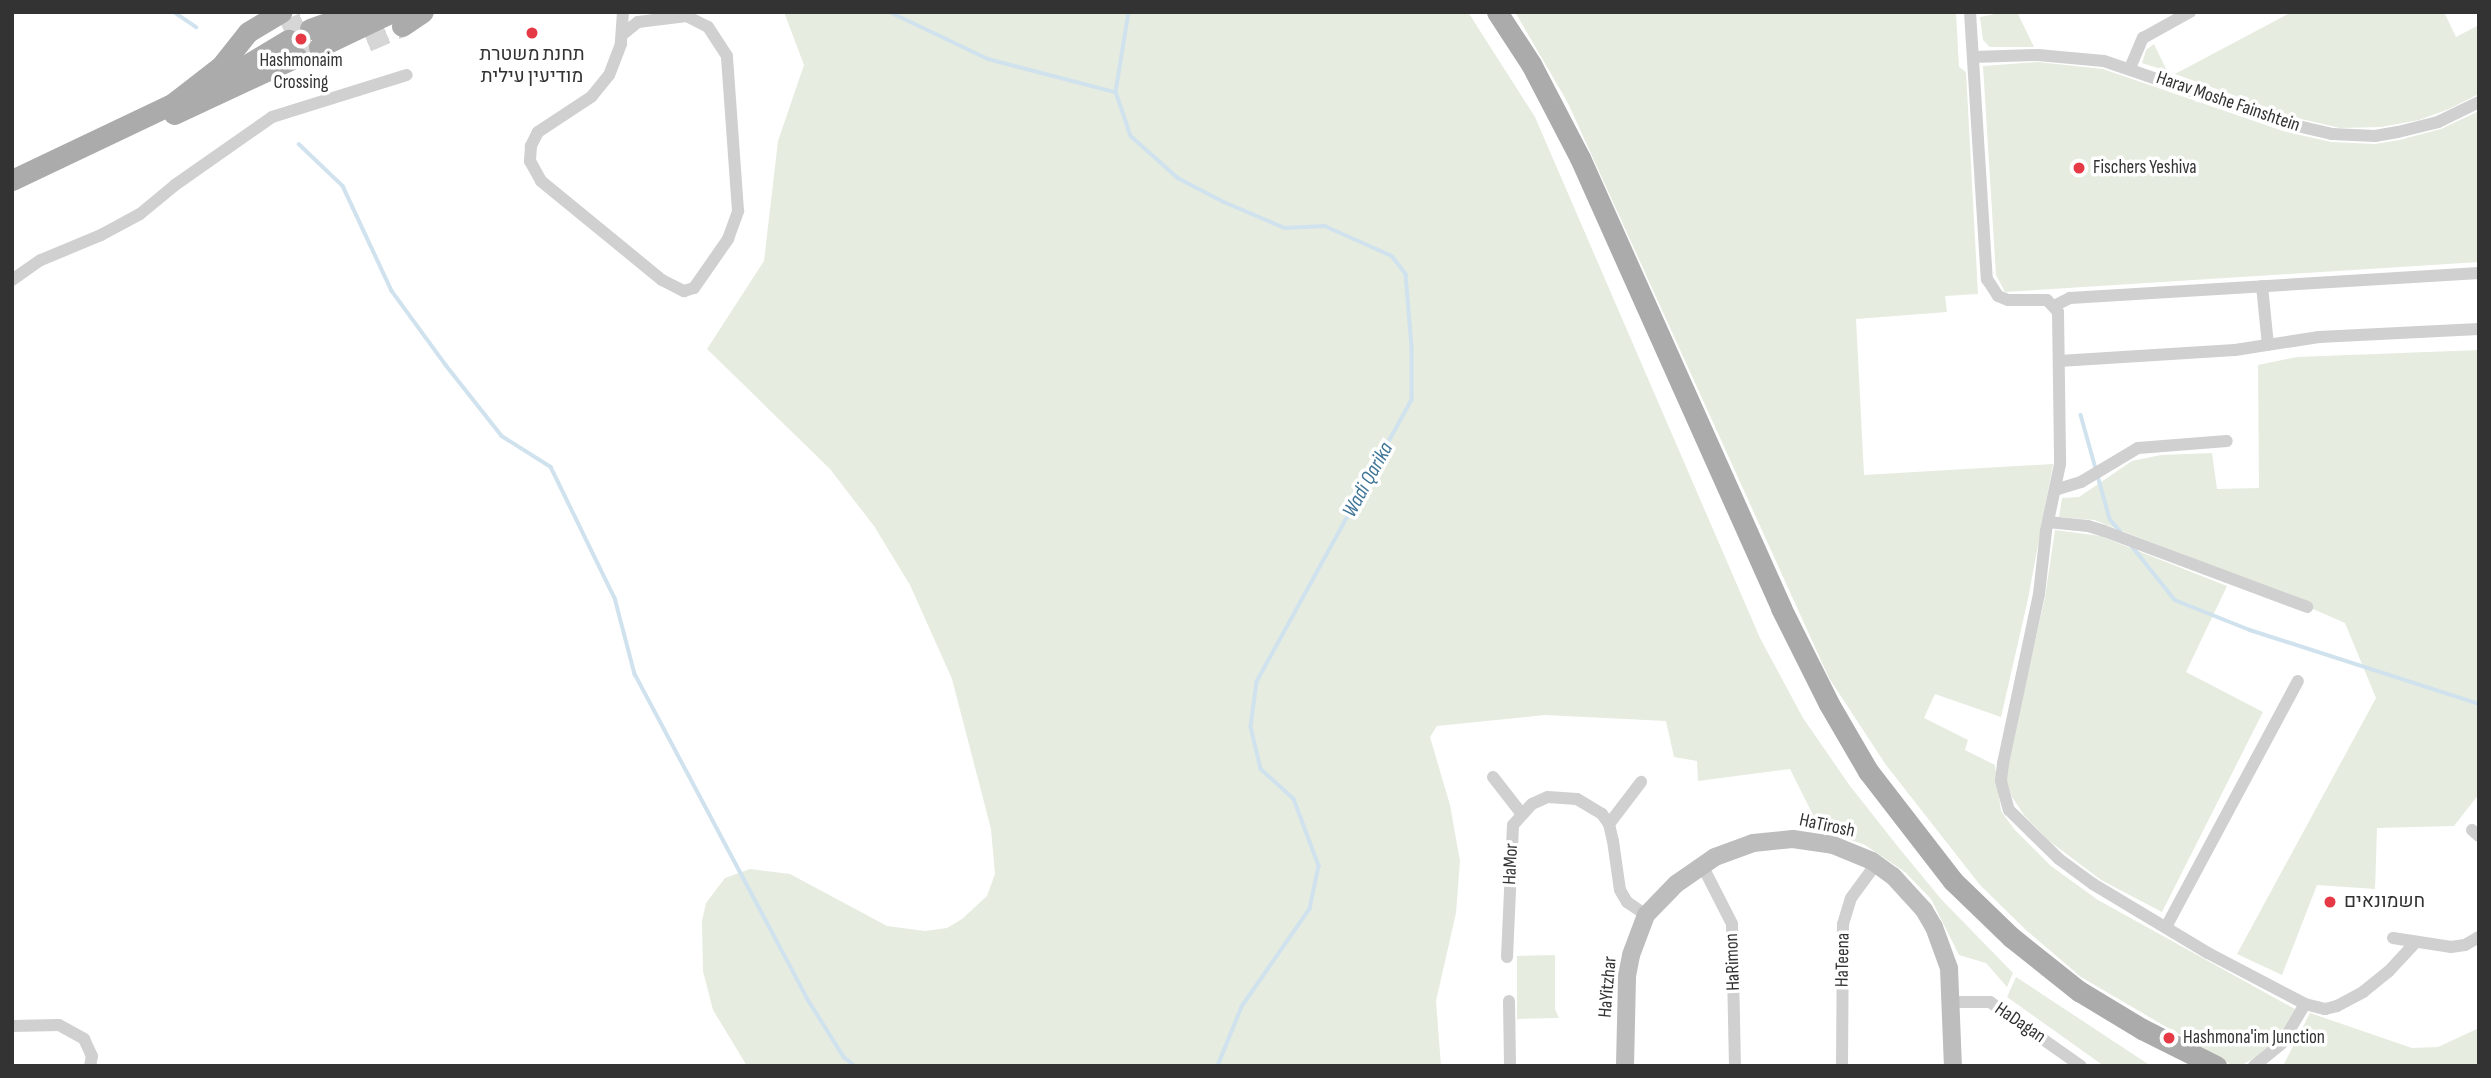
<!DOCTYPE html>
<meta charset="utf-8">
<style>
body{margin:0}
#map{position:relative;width:2491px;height:1078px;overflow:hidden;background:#fff;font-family:"Sofia Sans Condensed",Heebo,sans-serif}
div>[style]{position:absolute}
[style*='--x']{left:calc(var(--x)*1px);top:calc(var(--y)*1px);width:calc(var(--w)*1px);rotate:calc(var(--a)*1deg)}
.green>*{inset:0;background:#e6ecdf}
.stream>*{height:3.5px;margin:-1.75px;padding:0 1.75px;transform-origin:1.75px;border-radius:1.75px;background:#cfe2ee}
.primary-tunnel>*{height:21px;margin-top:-10.5px;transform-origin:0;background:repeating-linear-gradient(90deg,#d6d6d6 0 21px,transparent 0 31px)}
.street>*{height:12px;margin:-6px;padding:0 6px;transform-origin:6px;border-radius:6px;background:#d0d0d0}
.secondary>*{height:18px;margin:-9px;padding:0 9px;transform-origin:9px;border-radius:9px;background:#bdbdbd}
.primary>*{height:21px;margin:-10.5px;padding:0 10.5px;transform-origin:10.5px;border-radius:10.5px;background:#ababab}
.dots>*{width:19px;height:19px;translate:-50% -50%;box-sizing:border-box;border:4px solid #fff;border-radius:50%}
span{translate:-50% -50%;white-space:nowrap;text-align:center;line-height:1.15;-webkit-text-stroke:7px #fff;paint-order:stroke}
.poi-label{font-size:19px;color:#333}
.left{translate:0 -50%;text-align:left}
.street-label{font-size:19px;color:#333}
.water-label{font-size:21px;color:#3f7597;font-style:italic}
.frame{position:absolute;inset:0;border:14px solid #333;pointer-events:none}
</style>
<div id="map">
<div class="green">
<i style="clip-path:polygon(784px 12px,1468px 12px,1535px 117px,1760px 638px,1803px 718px,1850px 786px,1899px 848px,1941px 899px,2013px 973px,2007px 987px,1986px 963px,1959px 955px,1931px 899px,1905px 872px,1865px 845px,1820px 829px,1790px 769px,1698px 781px,1697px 761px,1674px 757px,1666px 721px,1545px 715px,1437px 726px,1430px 737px,1450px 805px,1460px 861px,1456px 913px,1436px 1001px,1441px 1066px,747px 1066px,713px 1010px,703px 971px,702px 921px,706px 903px,725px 878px,750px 869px,790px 874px,887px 926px,925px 931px,947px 928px,962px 919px,987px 896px,995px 874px,991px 829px,952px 679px,910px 585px,874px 526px,830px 469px,707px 349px,764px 261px,778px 141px,804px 65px)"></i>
<i style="clip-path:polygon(1515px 12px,1956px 12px,1959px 67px,1966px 72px,1978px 294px,1945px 296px,1947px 312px,1856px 319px,1864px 475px,2053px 464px,2028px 599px,2001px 717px,1935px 694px,1924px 718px,1968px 740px,1965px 750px,1995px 765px,2001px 811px,2014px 829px,2051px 866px,2098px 900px,2295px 1009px,2271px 1049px,2240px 1066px,2233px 1066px,2081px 977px,2026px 930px,1980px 885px,1886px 765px,1829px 678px,1568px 103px)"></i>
<i style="clip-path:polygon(2005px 12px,2017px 12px,2034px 47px,1990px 47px,1983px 40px,1980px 17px)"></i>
<i style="clip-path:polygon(2292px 12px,2444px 12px,2456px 37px,2479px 25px,2479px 94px,2449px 109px,2419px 120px,2381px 127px,2340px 128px,2297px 118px,2175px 74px)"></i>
<i style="clip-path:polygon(2154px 44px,2167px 71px,2142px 63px,2146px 50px)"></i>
<i style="clip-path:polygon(2038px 62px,2103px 69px,2283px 131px,2331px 142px,2375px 144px,2399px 140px,2441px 129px,2479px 111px,2479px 262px,2005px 292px,1996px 275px,1983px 66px)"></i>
<i style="clip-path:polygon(2479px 350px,2479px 794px,2454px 826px,2377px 828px,2375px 889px,2317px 885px,2282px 975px,2237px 954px,2376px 698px,2345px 623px,2233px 574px,2094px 520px,2059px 517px,2062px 498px,2079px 497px,2132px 461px,2161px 455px,2212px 453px,2217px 489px,2259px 488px,2258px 365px,2297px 357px)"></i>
<i style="clip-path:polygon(2055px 530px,2100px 536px,2227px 586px,2186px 672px,2263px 712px,2162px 912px,2101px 880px,2048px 840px,2024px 815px,2012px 797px,2007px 782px,2007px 767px,2045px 597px)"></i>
<i style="clip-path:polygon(1555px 955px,1555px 1009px,1559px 1018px,1517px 1019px,1517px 956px)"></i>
<i style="clip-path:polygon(2016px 977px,2151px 1066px,2104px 1066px,2007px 997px)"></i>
<i style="clip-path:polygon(2310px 1013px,2412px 1048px,2438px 1047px,2479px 1028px,2479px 1066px,2283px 1066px)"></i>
</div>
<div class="stream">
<i style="--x:174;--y:12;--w:27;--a:34"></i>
<i style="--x:890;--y:12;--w:109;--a:25.6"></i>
<i style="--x:988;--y:59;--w:131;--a:14.6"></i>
<i style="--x:1129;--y:12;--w:81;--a:99.2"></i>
<i style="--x:1116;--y:92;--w:46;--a:71.2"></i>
<i style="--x:1131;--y:136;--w:63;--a:41.8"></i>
<i style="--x:1178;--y:178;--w:52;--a:27.6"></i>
<i style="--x:1224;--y:202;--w:66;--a:23.1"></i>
<i style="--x:1285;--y:228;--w:40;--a:-2.9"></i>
<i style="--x:1325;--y:226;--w:73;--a:24.1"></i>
<i style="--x:1392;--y:256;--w:23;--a:52"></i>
<i style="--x:1406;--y:274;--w:73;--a:85.3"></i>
<i style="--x:1412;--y:347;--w:53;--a:90"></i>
<i style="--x:1412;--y:400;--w:322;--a:118.8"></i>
<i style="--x:1257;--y:682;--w:45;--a:97.6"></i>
<i style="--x:1251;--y:727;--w:43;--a:76.6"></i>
<i style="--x:1261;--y:769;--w:45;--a:42.3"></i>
<i style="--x:1294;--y:799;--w:72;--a:69.5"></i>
<i style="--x:1319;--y:866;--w:44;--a:101.8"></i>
<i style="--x:1310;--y:909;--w:119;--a:124.8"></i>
<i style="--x:1242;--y:1007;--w:64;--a:112.1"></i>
<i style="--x:299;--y:144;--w:61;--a:43.7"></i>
<i style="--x:343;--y:186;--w:116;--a:65"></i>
<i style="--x:392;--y:291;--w:92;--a:53.9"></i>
<i style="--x:446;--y:365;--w:90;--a:51.7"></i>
<i style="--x:502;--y:436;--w:58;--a:32.3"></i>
<i style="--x:551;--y:467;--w:146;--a:64"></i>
<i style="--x:615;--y:598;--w:79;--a:75.3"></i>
<i style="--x:635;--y:674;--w:367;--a:62"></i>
<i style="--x:807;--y:998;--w:70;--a:57.9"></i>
<i style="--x:844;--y:1057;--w:14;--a:39"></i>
<i style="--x:2081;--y:415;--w:108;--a:74.4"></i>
<i style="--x:2110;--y:519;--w:16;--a:50"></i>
<i style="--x:2132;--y:546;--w:69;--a:51.5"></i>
<i style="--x:2175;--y:600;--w:81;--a:21.8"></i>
<i style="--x:2250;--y:630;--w:241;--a:17.9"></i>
</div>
<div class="primary-tunnel">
<i style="--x:284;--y:31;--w:25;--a:-23"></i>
<i style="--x:367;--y:41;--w:38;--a:-23"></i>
<i style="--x:292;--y:48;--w:24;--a:-24"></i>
</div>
<div class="street">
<i style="--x:623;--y:12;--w:32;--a:94"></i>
<i style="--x:621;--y:44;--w:33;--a:111"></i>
<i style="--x:609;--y:75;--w:28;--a:129"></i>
<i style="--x:591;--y:97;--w:64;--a:146.6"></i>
<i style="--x:538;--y:132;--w:16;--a:117"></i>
<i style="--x:531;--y:146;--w:15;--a:94"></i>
<i style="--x:530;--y:161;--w:23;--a:61"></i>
<i style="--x:541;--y:181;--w:156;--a:39.3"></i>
<i style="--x:662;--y:280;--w:25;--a:27"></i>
<i style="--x:684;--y:291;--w:10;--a:-17"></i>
<i style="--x:694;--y:288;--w:60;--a:-55.2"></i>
<i style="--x:728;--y:239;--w:30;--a:-70"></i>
<i style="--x:738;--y:211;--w:155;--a:-94.1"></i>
<i style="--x:727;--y:56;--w:35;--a:-123"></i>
<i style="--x:708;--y:27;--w:33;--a:-153"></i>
<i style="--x:1970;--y:12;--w:268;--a:86.4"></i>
<i style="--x:1987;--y:279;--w:20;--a:57"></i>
<i style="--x:1998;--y:296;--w:11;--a:22"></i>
<i style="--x:2008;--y:300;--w:39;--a:0"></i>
<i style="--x:2047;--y:300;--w:16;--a:47"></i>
<i style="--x:2058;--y:312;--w:152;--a:89.2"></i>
<i style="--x:2060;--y:464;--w:68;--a:101.8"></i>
<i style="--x:2046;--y:531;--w:63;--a:96.3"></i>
<i style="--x:2039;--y:594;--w:174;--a:102"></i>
<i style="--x:2003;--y:764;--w:17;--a:97"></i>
<i style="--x:2001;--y:781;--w:30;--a:75"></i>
<i style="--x:2009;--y:810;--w:70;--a:44.4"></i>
<i style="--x:2059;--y:859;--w:42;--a:36.3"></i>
<i style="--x:2093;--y:884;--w:134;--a:31"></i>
<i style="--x:2208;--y:953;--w:110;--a:27.7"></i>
<i style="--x:2305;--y:1004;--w:21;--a:14"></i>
<i style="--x:2325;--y:1009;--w:12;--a:-14"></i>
<i style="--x:2337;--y:1006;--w:30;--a:-28"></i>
<i style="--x:2363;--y:992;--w:33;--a:-39"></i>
<i style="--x:2389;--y:971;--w:38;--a:-47"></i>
<i style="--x:623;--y:34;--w:19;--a:-39"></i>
<i style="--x:638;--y:22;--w:49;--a:-7"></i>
<i style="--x:1973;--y:57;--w:65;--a:-1.8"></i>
<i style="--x:2038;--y:55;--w:66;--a:5.2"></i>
<i style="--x:2104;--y:61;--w:191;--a:18.9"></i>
<i style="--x:2285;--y:123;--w:48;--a:13.2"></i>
<i style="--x:2332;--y:134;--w:43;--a:2.7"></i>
<i style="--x:2375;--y:136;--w:23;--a:-10"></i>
<i style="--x:2398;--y:132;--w:41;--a:-14"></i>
<i style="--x:2438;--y:122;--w:46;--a:-26"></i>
<i style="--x:2130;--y:68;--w:33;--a:-67"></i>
<i style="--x:2143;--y:38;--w:54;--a:-29"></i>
<i style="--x:12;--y:280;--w:35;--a:-35"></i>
<i style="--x:41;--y:260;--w:65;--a:-22.6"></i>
<i style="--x:101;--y:235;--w:44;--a:-28.3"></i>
<i style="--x:140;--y:214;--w:45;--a:-39.6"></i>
<i style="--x:175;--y:185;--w:118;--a:-35"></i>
<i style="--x:272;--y:117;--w:141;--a:-17.3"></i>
<i style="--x:2262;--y:286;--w:59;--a:84.2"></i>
<i style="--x:2054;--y:306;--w:18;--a:-27"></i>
<i style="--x:2070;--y:298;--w:410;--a:-3.5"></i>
<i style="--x:2059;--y:361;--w:176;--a:-3.6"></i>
<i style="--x:2235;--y:350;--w:85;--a:-8.8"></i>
<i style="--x:2319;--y:337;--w:160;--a:-2.9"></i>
<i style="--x:2055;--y:490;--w:27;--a:-17"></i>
<i style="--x:2081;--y:482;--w:66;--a:-30.8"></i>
<i style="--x:2138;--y:448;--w:89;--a:-4.5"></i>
<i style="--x:2048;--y:522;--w:40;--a:5.7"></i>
<i style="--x:2088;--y:526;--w:17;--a:17"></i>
<i style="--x:2104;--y:531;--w:217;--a:20.5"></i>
<i style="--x:1493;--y:777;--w:46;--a:52.1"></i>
<i style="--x:1609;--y:824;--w:53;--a:-52.7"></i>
<i style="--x:2472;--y:830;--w:9;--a:41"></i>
<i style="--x:1702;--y:865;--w:66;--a:63"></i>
<i style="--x:1732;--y:924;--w:142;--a:88.8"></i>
<i style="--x:2166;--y:927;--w:279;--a:-61.8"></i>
<i style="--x:2393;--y:938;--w:59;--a:8.8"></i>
<i style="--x:2451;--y:947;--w:14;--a:-8"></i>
<i style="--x:2465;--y:945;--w:16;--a:-30"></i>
<i style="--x:1507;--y:957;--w:132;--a:-87.4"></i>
<i style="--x:1513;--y:825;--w:28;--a:-48"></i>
<i style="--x:1532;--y:804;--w:17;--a:-24"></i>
<i style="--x:1548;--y:797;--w:29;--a:4"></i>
<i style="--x:1577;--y:799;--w:29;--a:31"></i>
<i style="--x:1602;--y:814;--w:12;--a:55"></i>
<i style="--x:1609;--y:824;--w:17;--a:77"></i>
<i style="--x:1613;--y:841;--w:49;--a:81.9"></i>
<i style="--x:1620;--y:890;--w:14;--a:60"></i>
<i style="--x:1627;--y:902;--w:23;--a:34"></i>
<i style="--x:1509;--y:1001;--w:65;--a:89.1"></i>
<i style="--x:1952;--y:1002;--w:38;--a:0"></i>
<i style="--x:1990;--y:1002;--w:111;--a:35.1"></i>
<i style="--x:12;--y:1026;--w:47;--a:-1.2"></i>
<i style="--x:59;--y:1025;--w:29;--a:29"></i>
<i style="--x:84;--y:1039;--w:19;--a:65"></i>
<i style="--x:92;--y:1056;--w:10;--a:101"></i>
<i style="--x:1842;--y:1066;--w:142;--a:-89.6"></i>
<i style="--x:1843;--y:924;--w:27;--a:-73"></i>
<i style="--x:1851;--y:898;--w:42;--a:-53.7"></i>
<i style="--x:2254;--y:1066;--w:36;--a:-39"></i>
<i style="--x:2282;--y:1043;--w:45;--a:-59.5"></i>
</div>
<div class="secondary">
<i style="--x:1625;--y:1066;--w:90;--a:-88.7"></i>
<i style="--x:1627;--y:976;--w:21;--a:-79"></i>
<i style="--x:1631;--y:955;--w:43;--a:-69.4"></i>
<i style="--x:1646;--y:915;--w:43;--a:-45.9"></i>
<i style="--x:1676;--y:884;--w:47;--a:-34.7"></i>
<i style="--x:1715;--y:857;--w:40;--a:-20.2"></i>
<i style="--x:1753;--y:843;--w:40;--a:-5.7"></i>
<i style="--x:1793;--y:839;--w:40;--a:8.5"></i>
<i style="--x:1833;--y:845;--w:42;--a:22.3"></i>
<i style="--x:1872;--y:861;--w:26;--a:36"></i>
<i style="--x:1893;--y:876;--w:46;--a:47.6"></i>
<i style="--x:1924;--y:910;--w:20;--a:60"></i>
<i style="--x:1934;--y:927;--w:44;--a:69.9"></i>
<i style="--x:1949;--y:968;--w:98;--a:87.7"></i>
</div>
<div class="primary">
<i style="--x:1497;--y:12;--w:62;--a:56.8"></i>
<i style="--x:1531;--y:64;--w:106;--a:62.5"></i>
<i style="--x:1580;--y:158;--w:493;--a:65.9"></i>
<i style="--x:1781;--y:608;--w:107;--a:63.4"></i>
<i style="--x:1829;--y:704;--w:78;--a:59.8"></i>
<i style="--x:1868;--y:771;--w:139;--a:52.3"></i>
<i style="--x:1953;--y:881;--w:81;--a:44"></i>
<i style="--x:2011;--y:937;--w:87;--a:38.5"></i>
<i style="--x:2079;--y:991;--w:74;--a:31.1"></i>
<i style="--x:2142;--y:1029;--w:83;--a:26.6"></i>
<i style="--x:402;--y:26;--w:25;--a:-34"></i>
<i style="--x:310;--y:29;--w:51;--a:-19.5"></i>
<i style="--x:319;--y:47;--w:81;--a:-25.6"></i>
<i style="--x:225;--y:78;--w:74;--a:-31.1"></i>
<i style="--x:174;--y:114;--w:135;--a:-25"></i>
<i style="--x:12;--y:180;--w:177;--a:-25.4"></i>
<i style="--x:172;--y:104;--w:62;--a:-37.8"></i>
<i style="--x:221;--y:66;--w:43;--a:-51.5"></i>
<i style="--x:248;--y:32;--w:39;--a:-31"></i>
</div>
<div class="dots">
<i style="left:532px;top:33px;background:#e63946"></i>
<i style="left:301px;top:39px;background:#e63946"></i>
<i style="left:2079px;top:168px;background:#e63946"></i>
<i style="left:2330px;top:902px;background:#e63946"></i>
<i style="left:2169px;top:1038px;background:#e63946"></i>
</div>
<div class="poi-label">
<span style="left:532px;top:66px">תחנת משטרת<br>מודיעין עילית</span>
<span style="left:301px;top:72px">Hashmonaim<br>Crossing</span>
<span class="left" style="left:2093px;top:168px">Fischers Yeshiva</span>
<span class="left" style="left:2344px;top:902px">חשמונאים</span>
<span class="left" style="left:2183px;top:1038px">Hashmona'im Junction</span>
</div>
<div class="street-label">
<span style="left:2228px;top:102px;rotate:19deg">Harav Moshe Fainshtein</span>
<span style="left:1827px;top:826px;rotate:12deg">HaTirosh</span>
<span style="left:1511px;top:864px;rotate:-87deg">HaMor</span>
<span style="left:1843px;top:960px;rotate:-89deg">HaTeena</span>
<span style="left:1733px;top:962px;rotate:-92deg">HaRimon</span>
<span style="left:1608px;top:987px;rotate:-85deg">HaYitzhar</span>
<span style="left:2020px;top:1023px;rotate:34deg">HaDagan</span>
</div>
<div class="water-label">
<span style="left:1368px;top:480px;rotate:-61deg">Wadi Qarika</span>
</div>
<div class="frame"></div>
</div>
